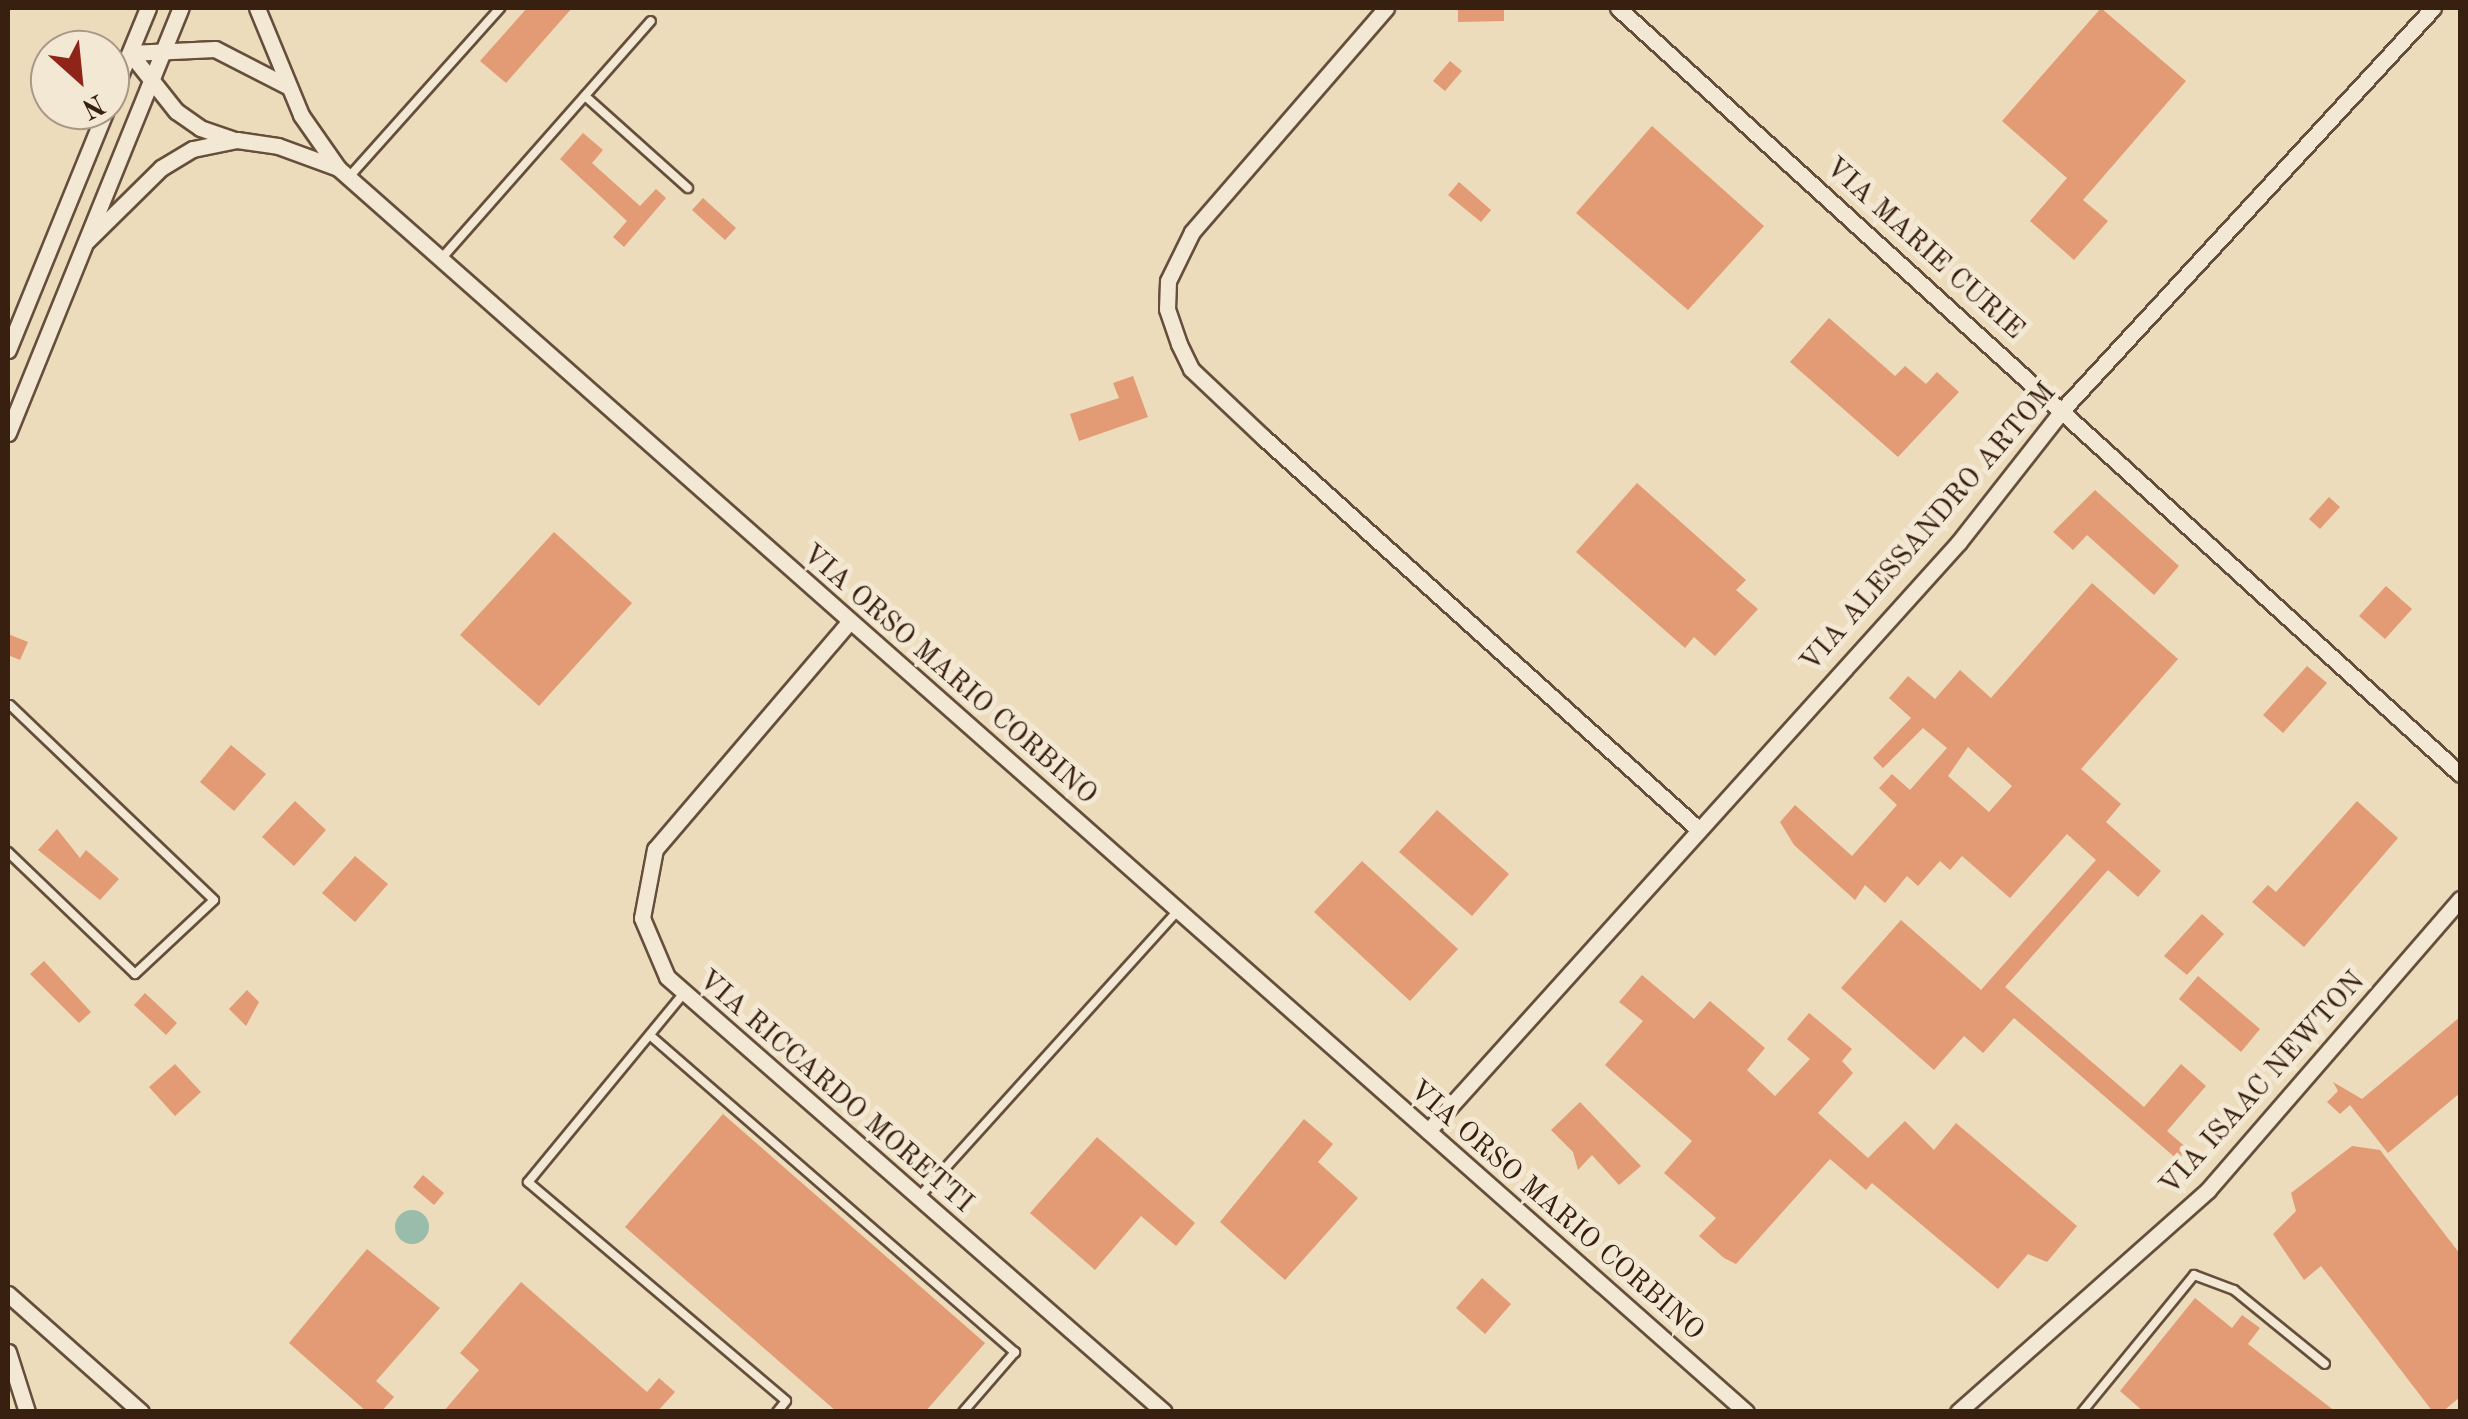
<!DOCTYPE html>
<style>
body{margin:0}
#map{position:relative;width:2468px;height:1419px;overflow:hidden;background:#ecdcbb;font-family:"Old Standard TT",serif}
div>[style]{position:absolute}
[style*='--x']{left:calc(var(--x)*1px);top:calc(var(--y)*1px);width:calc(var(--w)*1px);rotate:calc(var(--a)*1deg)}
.water>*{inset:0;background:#9abcaa}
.round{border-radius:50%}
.building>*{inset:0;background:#e29b74}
.roads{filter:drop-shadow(2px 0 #654f3c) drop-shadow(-2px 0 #654f3c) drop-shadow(0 2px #654f3c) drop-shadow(0 -2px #654f3c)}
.service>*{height:8px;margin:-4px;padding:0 4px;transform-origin:4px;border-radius:4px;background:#f3e8d3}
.minor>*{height:15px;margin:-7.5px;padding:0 7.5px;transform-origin:7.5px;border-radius:7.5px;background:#f3e8d3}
span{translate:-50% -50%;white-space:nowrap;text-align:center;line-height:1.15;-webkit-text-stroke:10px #f3e8d3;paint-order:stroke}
.street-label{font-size:28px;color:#382011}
.frame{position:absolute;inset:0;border:10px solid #382011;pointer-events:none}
.north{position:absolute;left:30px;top:30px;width:100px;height:100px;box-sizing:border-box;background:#f3e8d3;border:2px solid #a89885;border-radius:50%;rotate:153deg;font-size:28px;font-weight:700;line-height:40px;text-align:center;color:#382011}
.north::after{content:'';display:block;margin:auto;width:35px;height:45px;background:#8f2418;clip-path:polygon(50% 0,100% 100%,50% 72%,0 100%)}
</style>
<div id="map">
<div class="water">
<i class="round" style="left:395px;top:1210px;width:34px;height:34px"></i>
</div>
<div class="building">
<i style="clip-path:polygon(527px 8px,572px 8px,506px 83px,480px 61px)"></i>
<i style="clip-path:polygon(1458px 8px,1504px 8px,1504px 21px,1458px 22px)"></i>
<i style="clip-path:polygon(2101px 8px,2186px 81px,2083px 200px,2108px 221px,2074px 260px,2030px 221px,2067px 178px,2002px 121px)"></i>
<i style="clip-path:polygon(1450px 61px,1462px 71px,1445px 91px,1433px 81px)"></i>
<i style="clip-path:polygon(1652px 126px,1764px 226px,1688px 310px,1576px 213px)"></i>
<i style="clip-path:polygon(583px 133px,603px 150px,592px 163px,640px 206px,656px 189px,666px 198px,624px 247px,613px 237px,627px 221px,560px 159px)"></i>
<i style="clip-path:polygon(1459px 182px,1491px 210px,1481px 222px,1448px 195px)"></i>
<i style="clip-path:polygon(703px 198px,736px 228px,725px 240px,692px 210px)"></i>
<i style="clip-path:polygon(1829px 318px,1895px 376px,1905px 366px,1926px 384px,1937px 372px,1959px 392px,1898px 457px,1790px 362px)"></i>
<i style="clip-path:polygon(1133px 376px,1148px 417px,1079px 441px,1070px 414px,1119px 398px,1113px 383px)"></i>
<i style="clip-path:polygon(1637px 483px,1746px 580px,1736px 590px,1758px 609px,1715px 656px,1694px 637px,1685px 648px,1576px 552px)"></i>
<i style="clip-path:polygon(2095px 490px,2179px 566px,2154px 595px,2087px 535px,2073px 550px,2053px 532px)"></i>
<i style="clip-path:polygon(2329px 497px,2340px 507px,2320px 529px,2309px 519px)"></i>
<i style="clip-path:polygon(554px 532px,632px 603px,539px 706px,460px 635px)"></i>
<i style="clip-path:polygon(evenodd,2092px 583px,2178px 659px,2081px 769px,2121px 804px,2106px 822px,2161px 871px,2138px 897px,2108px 870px,2005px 987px,2144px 1107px,2181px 1064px,2206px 1086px,2167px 1131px,2188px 1149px,2178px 1160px,2014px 1018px,1983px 1053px,1964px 1036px,1934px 1070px,1841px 988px,1901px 920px,1981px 990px,2096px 860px,2067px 834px,2010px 898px,1962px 856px,1950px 870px,1940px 861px,1918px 886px,1907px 876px,1885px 903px,1865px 885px,1855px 900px,1794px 845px,1780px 822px,1795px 805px,1852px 856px,1897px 805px,1879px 788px,1892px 774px,1910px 790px,1947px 748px,1923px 728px,1883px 768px,1873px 758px,1911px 718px,1889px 698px,1908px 676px,1935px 699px,1960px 670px,1991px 698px,2092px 583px,1968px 747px,2012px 786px,1989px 812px,1948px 776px,1968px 747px)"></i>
<i style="clip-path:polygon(2386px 586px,2412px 609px,2385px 639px,2359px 616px)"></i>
<i style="clip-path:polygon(8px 634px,28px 642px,20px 660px,8px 655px)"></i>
<i style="clip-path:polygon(2307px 666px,2327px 683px,2283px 733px,2263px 715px)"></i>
<i style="clip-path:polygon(231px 745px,266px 774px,234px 811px,200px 782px)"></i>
<i style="clip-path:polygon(295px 801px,326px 830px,294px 866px,262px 837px)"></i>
<i style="clip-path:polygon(2357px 801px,2398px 838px,2304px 947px,2252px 902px,2268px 885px,2276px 892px)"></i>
<i style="clip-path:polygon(1437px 810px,1509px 874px,1472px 916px,1399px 852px)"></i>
<i style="clip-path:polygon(57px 829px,80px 858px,86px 850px,119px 879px,100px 900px,38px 850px)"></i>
<i style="clip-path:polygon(355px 856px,388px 884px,355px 922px,322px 893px)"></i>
<i style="clip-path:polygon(1362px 861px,1458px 949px,1410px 1001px,1314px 912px)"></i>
<i style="clip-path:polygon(2202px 914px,2224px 934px,2187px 975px,2164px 956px)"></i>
<i style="clip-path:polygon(44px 961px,91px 1012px,79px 1023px,30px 974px)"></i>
<i style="clip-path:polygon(1642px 975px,1694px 1019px,1710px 1001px,1765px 1048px,1747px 1070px,1775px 1096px,1810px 1059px,1787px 1039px,1809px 1013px,1852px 1049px,1842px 1061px,1853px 1073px,1818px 1113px,1868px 1158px,1905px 1121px,1934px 1150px,1956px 1123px,2077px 1226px,2047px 1262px,2028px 1254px,1998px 1289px,1872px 1183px,1866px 1190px,1830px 1159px,1736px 1264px,1724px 1258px,1699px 1236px,1716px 1218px,1664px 1173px,1692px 1141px,1605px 1065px,1643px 1021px,1619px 1002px)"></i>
<i style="clip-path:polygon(2198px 976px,2260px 1029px,2241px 1052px,2179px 999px)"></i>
<i style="clip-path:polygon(247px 990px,259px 1002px,246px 1026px,229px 1009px)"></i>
<i style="clip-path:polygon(145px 993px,177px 1023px,166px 1035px,134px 1005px)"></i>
<i style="clip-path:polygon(2460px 1017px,2460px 1093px,2388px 1153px,2350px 1105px,2340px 1114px,2327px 1102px,2338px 1091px,2333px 1082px,2362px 1099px)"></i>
<i style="clip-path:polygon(175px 1064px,201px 1092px,175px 1116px,149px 1087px)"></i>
<i style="clip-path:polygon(1580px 1102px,1641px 1166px,1619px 1185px,1592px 1155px,1578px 1170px,1573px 1152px,1551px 1130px)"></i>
<i style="clip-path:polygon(723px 1114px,985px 1343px,925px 1412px,837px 1412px,625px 1227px)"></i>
<i style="clip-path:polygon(1304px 1119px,1333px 1144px,1318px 1162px,1358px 1198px,1285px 1280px,1220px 1222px)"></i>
<i style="clip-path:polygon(1097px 1137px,1195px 1223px,1176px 1246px,1141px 1216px,1095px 1270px,1030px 1213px)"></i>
<i style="clip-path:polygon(2352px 1146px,2380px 1150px,2460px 1254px,2460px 1397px,2442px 1412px,2433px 1412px,2321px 1266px,2304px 1280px,2273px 1234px,2296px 1211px,2291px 1193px)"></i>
<i style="clip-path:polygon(423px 1175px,444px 1193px,434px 1205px,413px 1187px)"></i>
<i style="clip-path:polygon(367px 1249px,440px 1308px,376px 1381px,394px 1397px,381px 1412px,367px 1412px,289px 1343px)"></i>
<i style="clip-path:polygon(1482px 1278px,1511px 1304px,1485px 1334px,1456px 1308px)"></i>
<i style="clip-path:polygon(521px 1282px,647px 1392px,659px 1378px,675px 1392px,657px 1412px,443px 1412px,479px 1370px,460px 1353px)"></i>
<i style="clip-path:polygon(2195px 1298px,2232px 1328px,2242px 1315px,2260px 1328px,2248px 1344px,2336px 1412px,2144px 1412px,2120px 1391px)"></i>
</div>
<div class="roads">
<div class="service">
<i style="--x:585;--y:96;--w:138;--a:41.8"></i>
<i style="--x:349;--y:177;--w:227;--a:-48.2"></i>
<i style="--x:441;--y:259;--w:317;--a:-48.6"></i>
<i style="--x:8;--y:852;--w:176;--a:43.8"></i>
<i style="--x:135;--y:974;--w:108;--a:-43.1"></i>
<i style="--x:214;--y:900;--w:282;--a:-136.3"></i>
<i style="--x:684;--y:993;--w:245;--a:129.5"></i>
<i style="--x:528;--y:1182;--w:338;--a:40.3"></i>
<i style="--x:786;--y:1401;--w:14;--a:129"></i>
<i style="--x:652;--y:1037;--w:481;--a:41"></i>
<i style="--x:1015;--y:1352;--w:79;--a:130.9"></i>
<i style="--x:920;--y:1196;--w:385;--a:-47.9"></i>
<i style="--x:2082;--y:1412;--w:177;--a:-50.7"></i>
<i style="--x:2194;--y:1275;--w:43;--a:20.6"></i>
<i style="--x:2234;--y:1290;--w:117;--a:39.1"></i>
</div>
<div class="minor">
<i style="--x:257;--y:8;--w:116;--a:67.6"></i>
<i style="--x:301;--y:115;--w:65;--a:55.1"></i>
<i style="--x:1386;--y:8;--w:296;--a:130.9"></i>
<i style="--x:1192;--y:232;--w:55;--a:116.1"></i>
<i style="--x:1168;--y:281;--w:28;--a:92"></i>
<i style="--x:1167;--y:309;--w:37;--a:71"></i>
<i style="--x:1179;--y:344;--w:28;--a:64"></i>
<i style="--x:1191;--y:369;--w:99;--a:43.4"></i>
<i style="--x:1263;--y:437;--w:586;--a:42.02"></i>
<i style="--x:1618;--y:8;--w:1138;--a:42.29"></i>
<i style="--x:130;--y:53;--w:85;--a:-2.7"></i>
<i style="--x:215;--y:49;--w:83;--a:27.2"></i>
<i style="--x:130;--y:53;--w:74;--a:51.6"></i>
<i style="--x:176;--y:111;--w:29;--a:35"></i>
<i style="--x:200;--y:128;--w:37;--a:19"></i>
<i style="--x:110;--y:100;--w:100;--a:-67.6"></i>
<i style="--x:87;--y:241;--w:104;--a:-44.6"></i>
<i style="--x:161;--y:168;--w:37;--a:-31"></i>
<i style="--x:193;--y:149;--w:45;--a:-11.6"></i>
<i style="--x:237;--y:140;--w:41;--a:8.3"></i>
<i style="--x:278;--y:146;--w:64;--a:20.1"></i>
<i style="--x:338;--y:168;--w:1879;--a:41.46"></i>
<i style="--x:8;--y:350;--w:259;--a:-67.8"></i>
<i style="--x:8;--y:433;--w:459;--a:-67.9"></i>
<i style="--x:850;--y:621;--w:300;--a:130.5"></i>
<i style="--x:655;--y:849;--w:70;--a:100.7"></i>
<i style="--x:642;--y:918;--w:64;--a:67"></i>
<i style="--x:667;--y:977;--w:660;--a:41.19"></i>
<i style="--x:1428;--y:1131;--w:793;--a:-47.96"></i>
<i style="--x:1959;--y:542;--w:170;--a:-51.9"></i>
<i style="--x:2064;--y:408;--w:544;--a:-47.31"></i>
<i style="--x:8;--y:1294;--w:178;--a:41.6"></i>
<i style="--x:8;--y:1352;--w:63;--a:72.4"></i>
<i style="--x:1958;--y:1412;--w:334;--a:-41.6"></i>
<i style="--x:2208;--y:1190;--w:385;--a:-49.1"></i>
</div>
</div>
<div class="street-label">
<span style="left:1924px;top:249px;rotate:42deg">VIA MARIE CURIE</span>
<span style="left:1929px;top:528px;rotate:-49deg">VIA ALESSANDRO ARTOM</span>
<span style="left:949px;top:675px;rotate:41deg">VIA ORSO MARIO CORBINO</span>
<span style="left:2263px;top:1084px;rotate:-48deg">VIA ISAAC NEWTON</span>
<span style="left:835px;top:1092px;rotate:41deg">VIA RICCARDO MORETTI</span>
<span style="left:1556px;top:1211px;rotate:41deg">VIA ORSO MARIO CORBINO</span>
</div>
<div class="frame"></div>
<div class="north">N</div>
</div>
